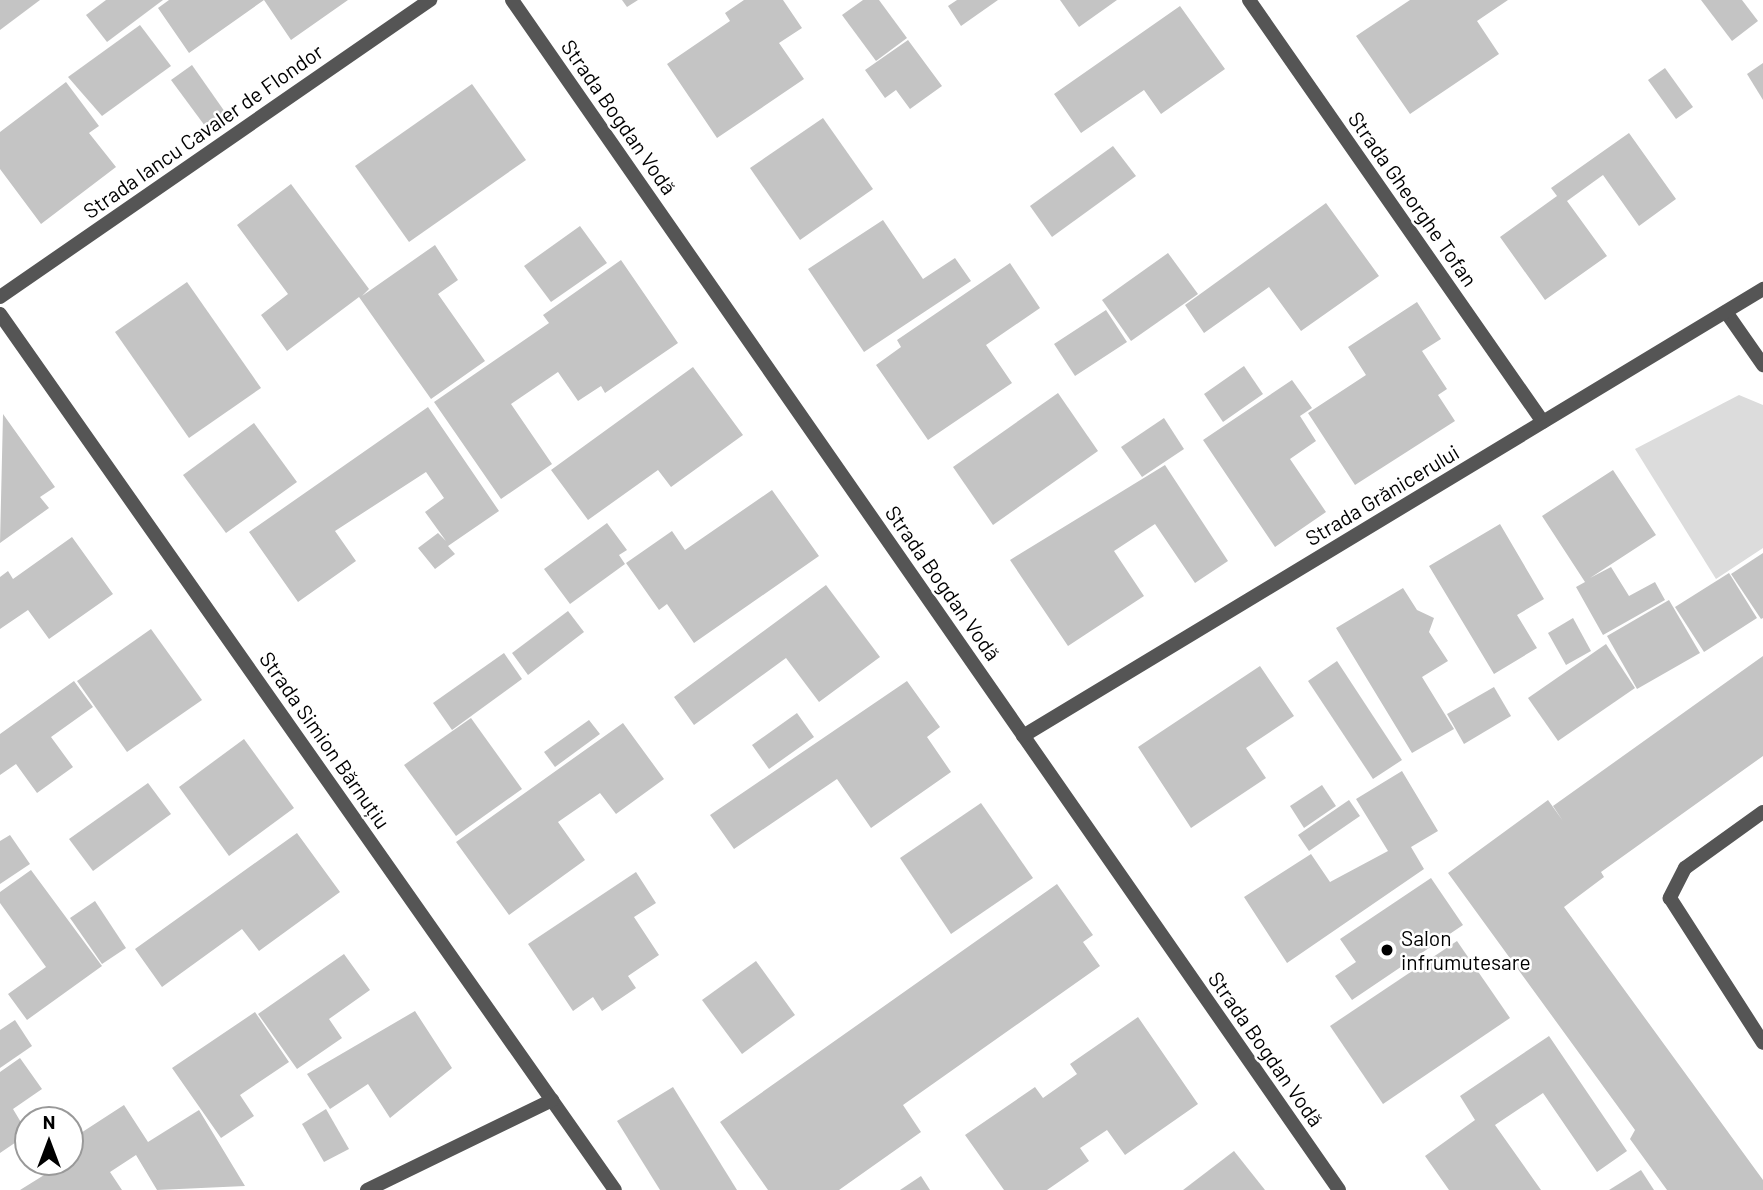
<!DOCTYPE html>
<meta charset="utf-8">
<style>
body{margin:0}
#map{position:relative;width:1763px;height:1190px;overflow:hidden;background:#fff;font-family:Barlow,sans-serif}
div>[style]{position:absolute}
[style*='--x']{left:calc(var(--x)*1px);top:calc(var(--y)*1px);width:calc(var(--w)*1px);rotate:calc(var(--a)*1deg)}
.green>*{inset:0;background:#dcdcdc}
.building>*{inset:0;background:#c4c4c4}
.lane>*{height:14px;margin:-7px;padding:0 7px;transform-origin:7px;border-radius:7px;background:#555}
.street>*{height:14px;margin:-7px;padding:0 7px;transform-origin:7px;border-radius:7px;background:#555}
.dots>*{width:19px;height:19px;translate:-50% -50%;box-sizing:border-box;border:4px solid #fff;border-radius:50%}
span{translate:-50% -50%;white-space:nowrap;text-align:center;line-height:1.15;-webkit-text-stroke:5px #fff;paint-order:stroke}
.street-label{font-size:21px;color:#000}
.poi-label{font-size:21px;color:#000}
.left{translate:0 -50%;text-align:left}
.north{position:absolute;left:14px;top:1106px;width:70px;height:70px;box-sizing:border-box;background:#fff;border:2px solid #999;border-radius:50%;rotate:0deg;font-size:19px;font-weight:700;line-height:28px;text-align:center;color:#000}
.north::after{content:'';display:block;margin:auto;width:24px;height:32px;background:#000;clip-path:polygon(50% 0,100% 100%,50% 72%,0 100%)}
</style>
<div id="map">
<div class="green">
<i style="clip-path:polygon(1739px 395px,1763px 405px,1763px 548px,1716px 579px,1635px 449px)"></i>
</div>
<div class="building">
<i style="clip-path:polygon(0 0,40px 0,0 30px)"></i>
<i style="clip-path:polygon(106px 0,163px 0,107px 42px,86px 15px)"></i>
<i style="clip-path:polygon(169px 0,348px 0,291px 40px,264px 0,189px 53px,158px 8px)"></i>
<i style="clip-path:polygon(622px 0,638px 0,627px 7px)"></i>
<i style="clip-path:polygon(744px 0,783px 0,802px 28px,779px 43px,804px 79px,717px 138px,667px 64px,730px 21px,725px 13px)"></i>
<i style="clip-path:polygon(863px 0,879px 0,907px 38px,876px 61px,842px 15px)"></i>
<i style="clip-path:polygon(957px 0,998px 0,961px 26px,948px 6px)"></i>
<i style="clip-path:polygon(1060px 0,1117px 0,1079px 27px)"></i>
<i style="clip-path:polygon(1410px 0,1508px 0,1477px 21px,1499px 54px,1410px 114px,1356px 36px)"></i>
<i style="clip-path:polygon(1701px 0,1742px 0,1758px 21px,1732px 41px)"></i>
<i style="clip-path:polygon(1180px 6px,1225px 69px,1161px 114px,1144px 90px,1081px 133px,1054px 94px)"></i>
<i style="clip-path:polygon(140px 25px,171px 66px,102px 116px,68px 77px)"></i>
<i style="clip-path:polygon(908px 40px,942px 86px,910px 109px,896px 90px,885px 98px,865px 70px)"></i>
<i style="clip-path:polygon(1763px 63px,1763px 100px,1747px 74px)"></i>
<i style="clip-path:polygon(192px 65px,225px 112px,205px 126px,171px 80px)"></i>
<i style="clip-path:polygon(1665px 68px,1693px 107px,1676px 119px,1648px 80px)"></i>
<i style="clip-path:polygon(66px 82px,99px 126px,89px 133px,116px 167px,41px 224px,0 169px,0 132px)"></i>
<i style="clip-path:polygon(472px 84px,526px 160px,409px 242px,355px 166px)"></i>
<i style="clip-path:polygon(823px 118px,873px 189px,800px 240px,750px 168px)"></i>
<i style="clip-path:polygon(1629px 133px,1676px 199px,1639px 226px,1603px 175px,1567px 201px,1607px 256px,1545px 300px,1500px 237px,1557px 196px,1551px 188px)"></i>
<i style="clip-path:polygon(1113px 146px,1136px 176px,1052px 237px,1030px 206px)"></i>
<i style="clip-path:polygon(291px 184px,369px 289px,362px 296px,435px 245px,458px 280px,438px 294px,485px 361px,431px 399px,359px 297px,287px 351px,261px 315px,288px 294px,237px 225px)"></i>
<i style="clip-path:polygon(1326px 203px,1379px 276px,1301px 331px,1269px 287px,1204px 333px,1185px 305px)"></i>
<i style="clip-path:polygon(883px 220px,923px 279px,955px 258px,971px 281px,864px 352px,808px 269px)"></i>
<i style="clip-path:polygon(580px 226px,607px 263px,551px 302px,524px 266px)"></i>
<i style="clip-path:polygon(1168px 253px,1198px 294px,1131px 341px,1102px 300px)"></i>
<i style="clip-path:polygon(621px 260px,678px 343px,605px 393px,601px 386px,578px 401px,558px 372px,511px 404px,552px 464px,501px 499px,434px 402px,549px 323px,543px 315px)"></i>
<i style="clip-path:polygon(1010px 263px,1040px 308px,986px 345px,1012px 383px,928px 440px,876px 365px,901px 347px,897px 340px)"></i>
<i style="clip-path:polygon(187px 282px,261px 388px,189px 438px,115px 332px)"></i>
<i style="clip-path:polygon(1417px 302px,1441px 339px,1422px 351px,1447px 389px,1438px 395px,1455px 421px,1355px 485px,1308px 413px,1366px 375px,1348px 347px)"></i>
<i style="clip-path:polygon(1106px 310px,1127px 342px,1075px 376px,1054px 344px)"></i>
<i style="clip-path:polygon(1244px 366px,1263px 394px,1223px 422px,1204px 394px)"></i>
<i style="clip-path:polygon(693px 367px,743px 435px,671px 487px,658px 470px,588px 520px,551px 470px)"></i>
<i style="clip-path:polygon(1292px 380px,1312px 408px,1300px 416px,1316px 441px,1290px 459px,1326px 512px,1275px 547px,1203px 440px)"></i>
<i style="clip-path:polygon(1058px 393px,1098px 451px,993px 525px,953px 467px)"></i>
<i style="clip-path:polygon(428px 407px,499px 511px,448px 546px,455px 554px,435px 569px,418px 548px,438px 533px,446px 541px,425px 512px,444px 498px,426px 472px,335px 531px,356px 561px,298px 602px,249px 532px)"></i>
<i style="clip-path:polygon(3px 414px,55px 487px,40px 497px,49px 508px,0 543px)"></i>
<i style="clip-path:polygon(1164px 418px,1184px 449px,1142px 477px,1121px 447px)"></i>
<i style="clip-path:polygon(254px 423px,297px 482px,226px 533px,183px 475px)"></i>
<i style="clip-path:polygon(1165px 465px,1228px 561px,1195px 583px,1155px 524px,1114px 551px,1144px 596px,1068px 646px,1010px 560px)"></i>
<i style="clip-path:polygon(1613px 470px,1656px 535px,1590px 578px,1611px 567px,1629px 596px,1655px 582px,1665px 600px,1603px 635px,1576px 587px,1585px 582px,1542px 516px)"></i>
<i style="clip-path:polygon(772px 490px,819px 556px,694px 643px,667px 604px,659px 610px,626px 563px,672px 531px,685px 550px)"></i>
<i style="clip-path:polygon(607px 523px,627px 550px,619px 555px,625px 564px,570px 604px,544px 569px)"></i>
<i style="clip-path:polygon(1500px 524px,1544px 599px,1517px 615px,1537px 648px,1494px 674px,1429px 566px)"></i>
<i style="clip-path:polygon(72px 537px,113px 594px,49px 639px,28px 610px,0 629px,0 577px,8px 571px,13px 579px)"></i>
<i style="clip-path:polygon(1763px 553px,1763px 618px,1761px 619px,1731px 574px)"></i>
<i style="clip-path:polygon(1729px 573px,1757px 618px,1704px 652px,1675px 607px)"></i>
<i style="clip-path:polygon(826px 585px,880px 657px,819px 702px,786px 658px,694px 725px,674px 697px)"></i>
<i style="clip-path:polygon(1403px 588px,1417px 610px,1434px 618px,1429px 632px,1448px 661px,1422px 677px,1454px 729px,1412px 753px,1336px 628px)"></i>
<i style="clip-path:polygon(1669px 600px,1700px 653px,1637px 689px,1607px 636px)"></i>
<i style="clip-path:polygon(568px 611px,584px 632px,528px 675px,512px 653px)"></i>
<i style="clip-path:polygon(1573px 618px,1591px 651px,1566px 665px,1548px 633px)"></i>
<i style="clip-path:polygon(151px 629px,202px 700px,127px 752px,77px 681px)"></i>
<i style="clip-path:polygon(1606px 644px,1635px 688px,1558px 741px,1528px 698px)"></i>
<i style="clip-path:polygon(504px 653px,522px 679px,452px 730px,433px 703px)"></i>
<i style="clip-path:polygon(1763px 656px,1763px 756px,1601px 872px,1604px 877px,1564px 907px,1763px 1180px,1763px 1190px,1667px 1190px,1630px 1139px,1635px 1130px,1448px 873px,1548px 800px,1563px 821px,1553px 806px)"></i>
<i style="clip-path:polygon(1337px 661px,1402px 760px,1373px 779px,1308px 681px)"></i>
<i style="clip-path:polygon(1260px 666px,1294px 716px,1246px 748px,1266px 778px,1191px 828px,1138px 747px)"></i>
<i style="clip-path:polygon(74px 681px,93px 707px,51px 737px,73px 767px,37px 793px,16px 764px,0 775px,0 734px)"></i>
<i style="clip-path:polygon(907px 681px,940px 727px,927px 737px,951px 772px,871px 828px,837px 779px,734px 849px,710px 815px)"></i>
<i style="clip-path:polygon(1494px 687px,1511px 716px,1464px 744px,1447px 714px)"></i>
<i style="clip-path:polygon(797px 713px,814px 737px,769px 769px,752px 745px)"></i>
<i style="clip-path:polygon(471px 718px,522px 789px,456px 836px,404px 765px)"></i>
<i style="clip-path:polygon(589px 720px,600px 734px,555px 767px,544px 752px)"></i>
<i style="clip-path:polygon(623px 723px,664px 779px,616px 814px,600px 793px,558px 822px,585px 860px,509px 915px,456px 842px)"></i>
<i style="clip-path:polygon(244px 739px,294px 808px,229px 856px,179px 787px)"></i>
<i style="clip-path:polygon(1402px 771px,1438px 831px,1411px 847px,1424px 869px,1287px 963px,1244px 897px,1311px 854px,1330px 882px,1388px 851px,1356px 799px)"></i>
<i style="clip-path:polygon(148px 783px,171px 814px,93px 871px,69px 839px)"></i>
<i style="clip-path:polygon(1322px 785px,1336px 806px,1304px 828px,1290px 806px)"></i>
<i style="clip-path:polygon(1349px 800px,1360px 816px,1309px 851px,1298px 835px)"></i>
<i style="clip-path:polygon(981px 803px,1033px 878px,951px 934px,900px 858px)"></i>
<i style="clip-path:polygon(297px 833px,340px 892px,259px 951px,242px 929px,162px 987px,135px 949px)"></i>
<i style="clip-path:polygon(10px 835px,30px 864px,0 884px,0 841px)"></i>
<i style="clip-path:polygon(31px 870px,102px 966px,27px 1020px,8px 994px,46px 967px,0 903px,0 892px)"></i>
<i style="clip-path:polygon(636px 872px,656px 903px,634px 917px,659px 955px,628px 976px,636px 988px,602px 1011px,593px 997px,573px 1011px,528px 944px)"></i>
<i style="clip-path:polygon(1431px 878px,1463px 925px,1352px 1000px,1335px 976px,1356px 962px,1340px 939px)"></i>
<i style="clip-path:polygon(1057px 884px,1093px 935px,1083px 942px,1100px 966px,903px 1105px,921px 1132px,839px 1190px,768px 1190px,720px 1122px)"></i>
<i style="clip-path:polygon(95px 901px,126px 948px,102px 964px,70px 918px)"></i>
<i style="clip-path:polygon(1457px 941px,1510px 1018px,1383px 1104px,1330px 1026px)"></i>
<i style="clip-path:polygon(344px 954px,370px 990px,329px 1019px,342px 1038px,297px 1069px,258px 1014px)"></i>
<i style="clip-path:polygon(756px 961px,795px 1015px,742px 1054px,702px 1000px)"></i>
<i style="clip-path:polygon(415px 1011px,452px 1068px,390px 1118px,368px 1084px,330px 1109px,307px 1074px)"></i>
<i style="clip-path:polygon(255px 1012px,289px 1062px,240px 1095px,254px 1116px,221px 1138px,172px 1068px)"></i>
<i style="clip-path:polygon(1138px 1017px,1198px 1104px,1125px 1155px,1107px 1130px,1080px 1148px,1089px 1161px,1047px 1190px,1004px 1190px,965px 1135px,1035px 1087px,1043px 1098px,1077px 1074px,1070px 1064px)"></i>
<i style="clip-path:polygon(15px 1020px,32px 1046px,0 1068px,0 1030px)"></i>
<i style="clip-path:polygon(1549px 1036px,1627px 1151px,1597px 1172px,1543px 1093px,1495px 1125px,1541px 1190px,1449px 1190px,1425px 1156px,1475px 1120px,1460px 1096px)"></i>
<i style="clip-path:polygon(20px 1058px,42px 1089px,13px 1109px,28px 1134px,0 1153px,0 1072px)"></i>
<i style="clip-path:polygon(673px 1087px,737px 1190px,660px 1190px,617px 1121px)"></i>
<i style="clip-path:polygon(124px 1105px,148px 1142px,199px 1110px,245px 1186px,157px 1190px,136px 1155px,110px 1172px,122px 1190px,20px 1190px,49px 1172px,43px 1162px,70px 1162px,70px 1140px)"></i>
<i style="clip-path:polygon(326px 1109px,349px 1149px,324px 1162px,302px 1124px)"></i>
<i style="clip-path:polygon(1234px 1151px,1265px 1190px,1183px 1190px)"></i>
<i style="clip-path:polygon(1641px 1170px,1654px 1190px,1609px 1190px)"></i>
<i style="clip-path:polygon(921px 1176px,930px 1190px,900px 1190px)"></i>
</div>
<div class="lane">
<i style="--x:1763;--y:812;--w:96;--a:144.3"></i>
<i style="--x:1685;--y:868;--w:34;--a:117"></i>
<i style="--x:1670;--y:898;--w:172;--a:57.3"></i>
</div>
<div class="street">
<i style="--x:512;--y:0;--w:1449;--a:55.2"></i>
<i style="--x:1249;--y:0;--w:514;--a:55.14"></i>
<i style="--x:0;--y:297;--w:523;--a:-34.63"></i>
<i style="--x:1726;--y:312;--w:65;--a:55.1"></i>
<i style="--x:0;--y:314;--w:1070;--a:54.93"></i>
<i style="--x:1023;--y:736;--w:865;--a:-31.13"></i>
<i style="--x:367;--y:1190;--w:206;--a:-25.9"></i>
</div>
<div class="dots">
<i style="left:1387px;top:950px;background:#000"></i>
</div>
<div class="street-label">
<span style="left:619px;top:117px;rotate:55deg">Strada Bogdan Vodă</span>
<span style="left:203px;top:131px;rotate:-35deg">Strada Iancu Cavaler de Flondor</span>
<span style="left:1413px;top:199px;rotate:55deg">Strada Gheorghe Tofan</span>
<span style="left:1382px;top:495px;rotate:-31deg">Strada Grănicerului</span>
<span style="left:943px;top:583px;rotate:55deg">Strada Bogdan Vodă</span>
<span style="left:325px;top:740px;rotate:55deg">Strada Simion Bărnuțiu</span>
<span style="left:1266px;top:1049px;rotate:55deg">Strada Bogdan Vodă</span>
</div>
<div class="poi-label">
<span class="left" style="left:1401px;top:950px">Salon<br>infrumutesare</span>
</div>
<div class="north">N</div>
</div>
